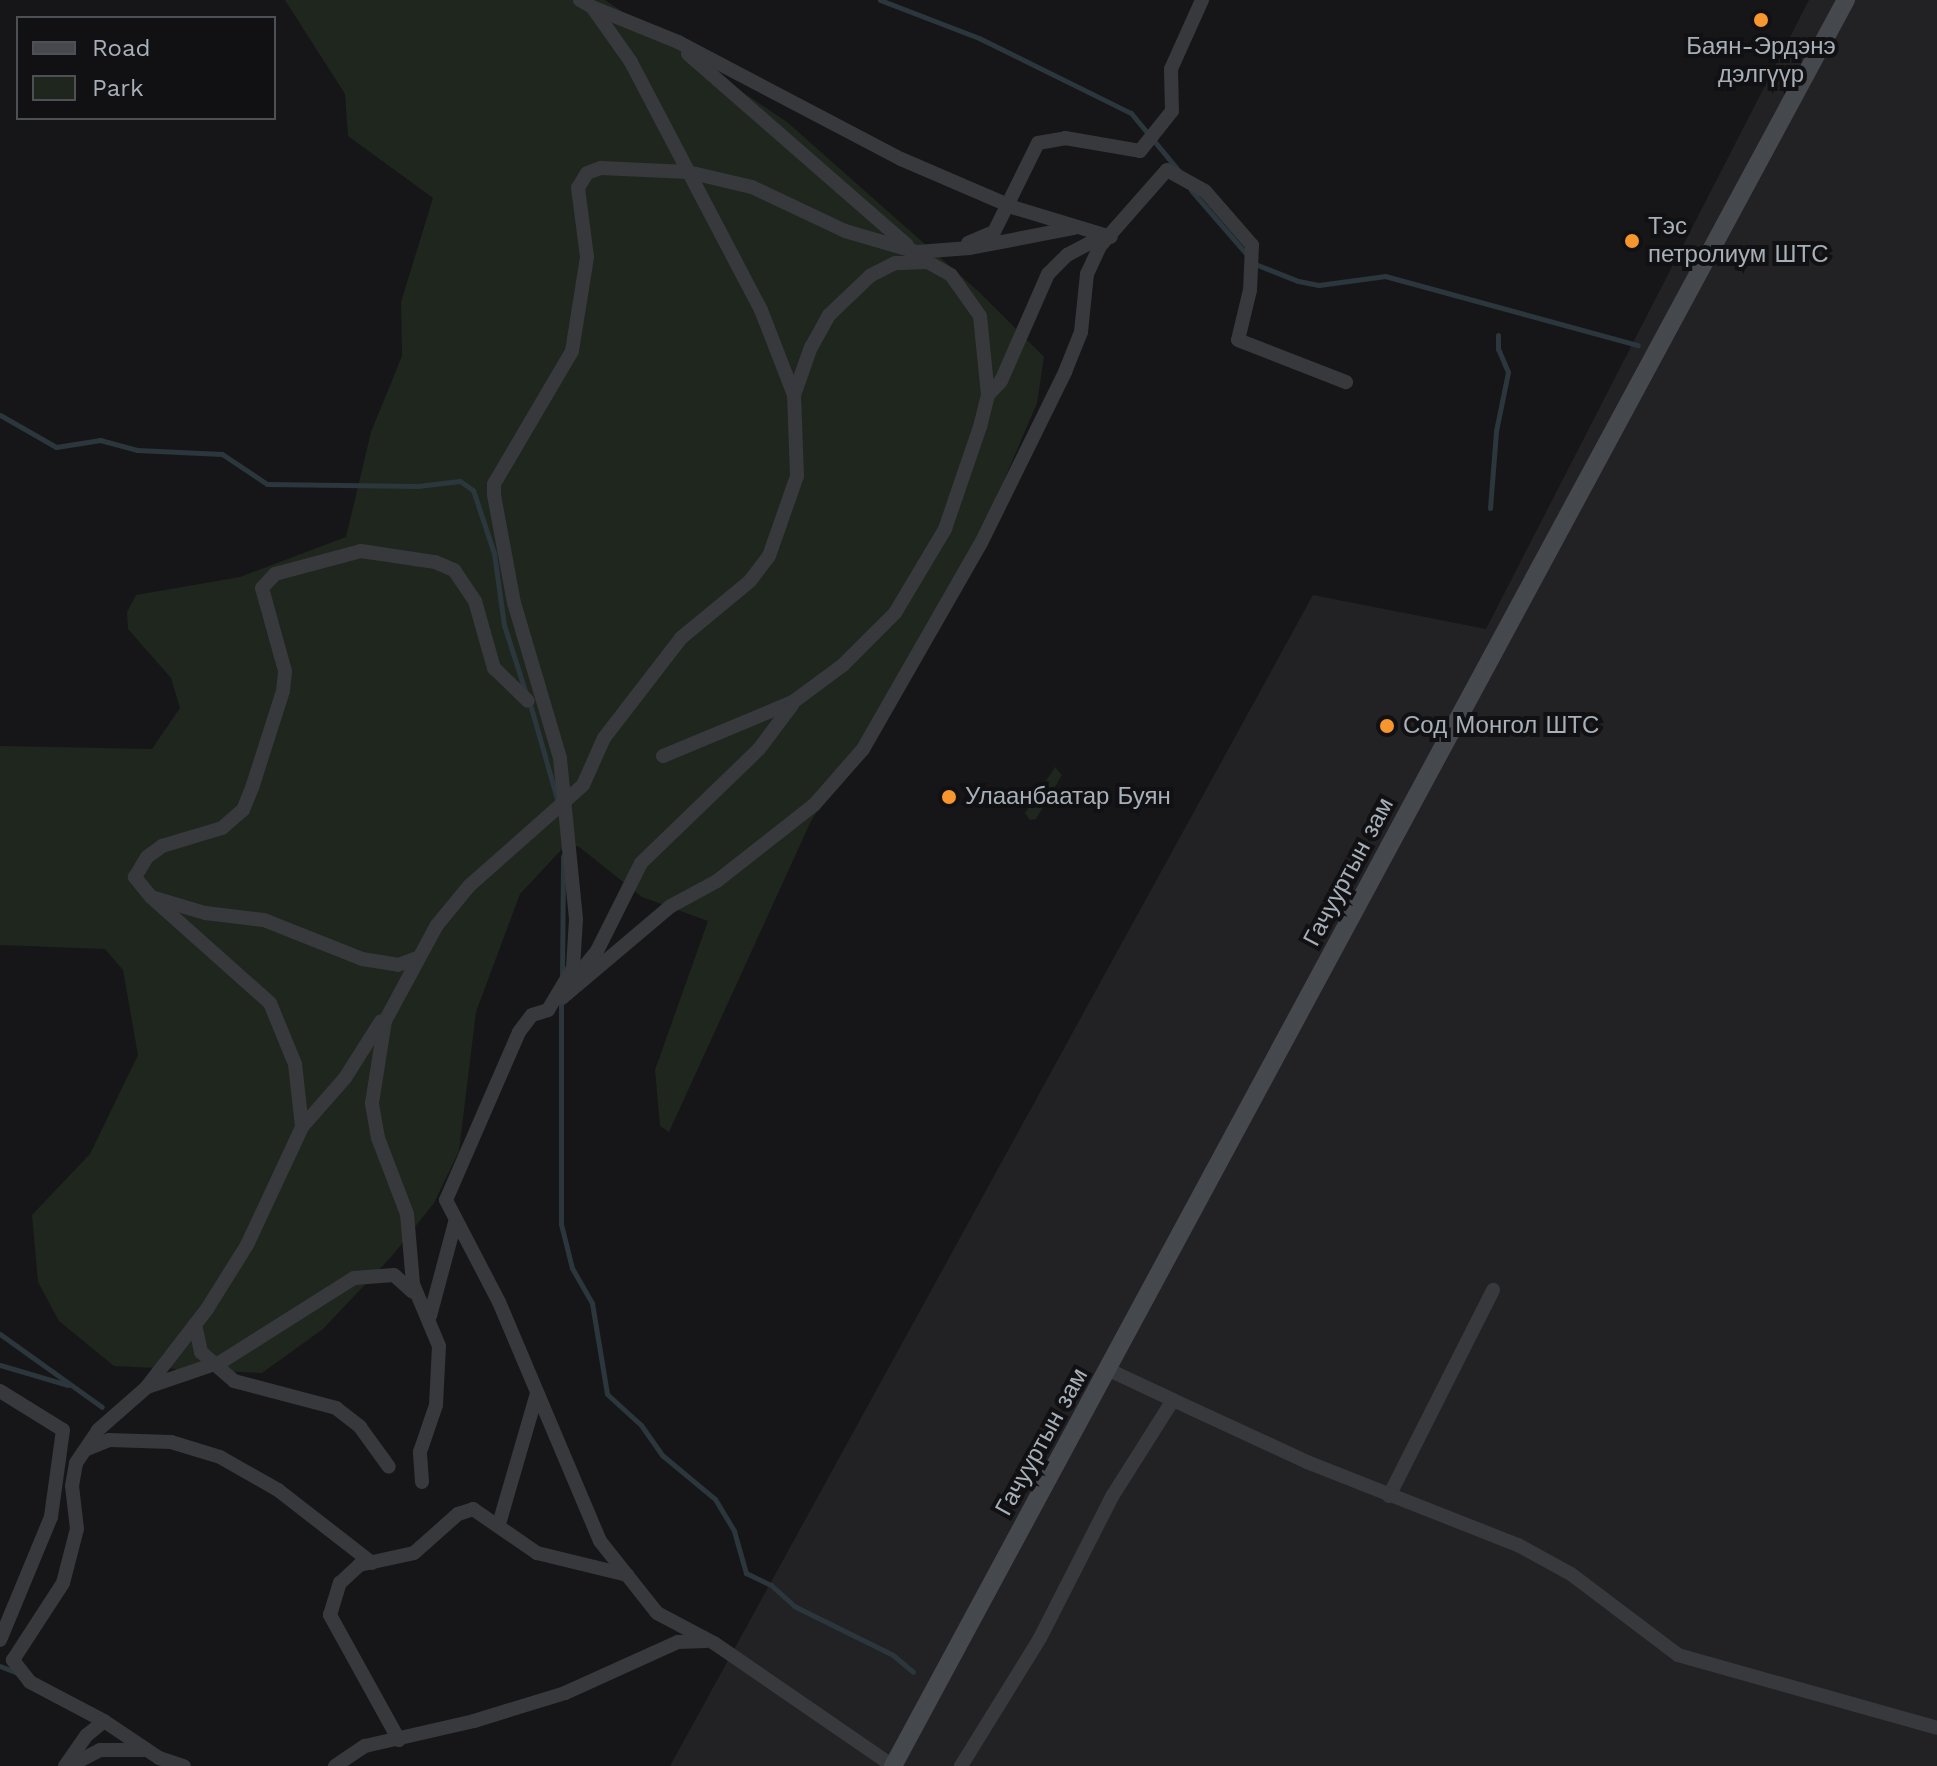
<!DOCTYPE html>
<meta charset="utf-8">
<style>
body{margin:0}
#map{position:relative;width:1937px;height:1766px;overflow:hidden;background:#161618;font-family:"Work Sans",sans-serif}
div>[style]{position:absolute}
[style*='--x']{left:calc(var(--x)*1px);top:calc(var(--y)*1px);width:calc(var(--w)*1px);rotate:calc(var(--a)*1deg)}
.built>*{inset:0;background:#222225}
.green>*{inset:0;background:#1e261e}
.stream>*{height:5px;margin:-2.5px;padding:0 2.5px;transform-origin:2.5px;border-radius:2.5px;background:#2b373c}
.street>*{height:14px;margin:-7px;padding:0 7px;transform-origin:7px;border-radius:7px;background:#37393d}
.secondary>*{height:18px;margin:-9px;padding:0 9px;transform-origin:9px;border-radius:9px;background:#45484d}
.dots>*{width:22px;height:22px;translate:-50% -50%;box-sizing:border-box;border:4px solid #111113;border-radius:50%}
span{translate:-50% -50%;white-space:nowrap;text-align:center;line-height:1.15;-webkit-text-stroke:8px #111113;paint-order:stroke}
.poi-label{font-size:24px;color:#a7afb8}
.left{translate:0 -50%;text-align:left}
.street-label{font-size:24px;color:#a7afb8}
.legend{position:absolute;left:16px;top:16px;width:260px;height:104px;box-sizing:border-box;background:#111113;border:2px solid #4d5055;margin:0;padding:10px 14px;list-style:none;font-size:24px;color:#a7afb8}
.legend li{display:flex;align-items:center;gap:16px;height:40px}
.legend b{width:40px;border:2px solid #4d5055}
</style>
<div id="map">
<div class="built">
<i style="clip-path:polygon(1809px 0,1937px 0,1937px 1766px,670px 1766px,1313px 595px,1486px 629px)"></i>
</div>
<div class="green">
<i style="clip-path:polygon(285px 0,605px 0,787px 122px,979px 292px,1044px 357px,1037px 403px,966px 569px,915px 662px,811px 821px,669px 1132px,660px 1126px,655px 1070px,708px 921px,642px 897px,578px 846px,563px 848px,520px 894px,476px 1012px,459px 1151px,434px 1203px,392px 1256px,323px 1329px,262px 1373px,114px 1366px,59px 1321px,38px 1282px,32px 1215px,90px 1154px,138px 1055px,123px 970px,105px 949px,0 945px,0 746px,152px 749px,180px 708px,171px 678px,128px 629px,127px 612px,136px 595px,240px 577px,346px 537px,371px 432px,402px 356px,401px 302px,433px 198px,348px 136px,345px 94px)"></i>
<i style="clip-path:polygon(1055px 767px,1062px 775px,1036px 819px,1030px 820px,1025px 813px)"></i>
</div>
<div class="stream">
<i style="--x:880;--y:0;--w:106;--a:21"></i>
<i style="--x:979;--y:38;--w:169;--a:26.3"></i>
<i style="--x:1131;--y:113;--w:75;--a:50.4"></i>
<i style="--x:1191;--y:190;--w:98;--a:49.1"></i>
<i style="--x:1255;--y:264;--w:46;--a:21.6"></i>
<i style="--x:1298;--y:281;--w:21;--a:11"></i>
<i style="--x:1319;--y:285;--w:67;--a:-7.8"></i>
<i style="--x:1385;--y:276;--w:262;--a:15.3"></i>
<i style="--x:0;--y:415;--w:64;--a:29.7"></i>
<i style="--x:56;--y:447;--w:45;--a:-9"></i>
<i style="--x:100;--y:440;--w:38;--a:15"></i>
<i style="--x:137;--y:450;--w:85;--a:2.7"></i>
<i style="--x:222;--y:454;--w:54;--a:33.7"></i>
<i style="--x:267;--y:484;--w:151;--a:0.8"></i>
<i style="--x:418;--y:486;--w:42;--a:-6.8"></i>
<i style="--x:460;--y:481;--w:16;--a:35"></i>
<i style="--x:473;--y:490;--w:66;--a:71.6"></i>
<i style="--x:494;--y:553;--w:73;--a:82.1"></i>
<i style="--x:504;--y:625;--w:69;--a:72.3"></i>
<i style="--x:1490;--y:508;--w:77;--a:-85.5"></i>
<i style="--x:1496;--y:431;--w:60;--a:-78.5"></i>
<i style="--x:1508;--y:372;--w:25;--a:-113"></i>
<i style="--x:1498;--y:349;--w:14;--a:-90"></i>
<i style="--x:530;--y:704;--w:102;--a:74.1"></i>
<i style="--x:562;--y:978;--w:122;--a:-89.5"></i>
<i style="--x:561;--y:1000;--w:224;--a:90"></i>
<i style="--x:561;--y:1224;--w:45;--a:76"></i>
<i style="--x:572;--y:1268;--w:40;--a:60.3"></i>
<i style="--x:592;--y:1303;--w:92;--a:80.6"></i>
<i style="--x:607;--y:1394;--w:46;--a:42.4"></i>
<i style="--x:641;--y:1425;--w:37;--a:55"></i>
<i style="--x:662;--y:1455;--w:69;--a:39.7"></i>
<i style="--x:715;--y:1499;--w:37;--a:59"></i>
<i style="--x:734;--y:1531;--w:44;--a:74.1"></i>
<i style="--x:746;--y:1573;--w:28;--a:26"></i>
<i style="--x:771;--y:1585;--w:31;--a:42"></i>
<i style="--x:794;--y:1606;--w:110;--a:26.3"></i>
<i style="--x:893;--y:1655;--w:26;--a:40"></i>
<i style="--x:0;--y:1334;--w:125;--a:35.6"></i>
<i style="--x:0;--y:1365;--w:71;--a:16.4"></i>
<i style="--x:0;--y:1666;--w:19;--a:21"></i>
</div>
<div class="street">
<i style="--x:592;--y:7;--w:93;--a:22.1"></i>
<i style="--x:678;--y:42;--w:252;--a:27.7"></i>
<i style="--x:901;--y:159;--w:124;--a:23.3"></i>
<i style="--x:1015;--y:208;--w:100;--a:16.8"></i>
<i style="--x:688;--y:54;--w:291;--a:41.1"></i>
<i style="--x:968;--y:243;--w:28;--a:-23"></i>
<i style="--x:994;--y:232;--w:99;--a:-63.7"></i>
<i style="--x:1038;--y:143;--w:27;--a:-10"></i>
<i style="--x:1065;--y:138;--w:76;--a:9.8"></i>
<i style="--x:1140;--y:151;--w:51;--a:-51.3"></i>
<i style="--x:1172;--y:111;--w:42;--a:-91.4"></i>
<i style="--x:1171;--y:69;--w:76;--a:-65.8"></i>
<i style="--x:988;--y:395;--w:19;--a:-47"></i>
<i style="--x:1001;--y:381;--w:117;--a:-66.3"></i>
<i style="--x:1048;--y:274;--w:27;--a:-45"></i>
<i style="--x:1067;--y:255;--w:41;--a:-27.8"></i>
<i style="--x:663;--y:756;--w:141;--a:-22.6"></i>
<i style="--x:793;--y:702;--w:62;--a:-36.5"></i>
<i style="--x:843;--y:665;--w:74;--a:-45"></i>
<i style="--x:895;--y:613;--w:98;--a:-59.2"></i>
<i style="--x:945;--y:529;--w:108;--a:-71.1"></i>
<i style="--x:980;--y:427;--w:33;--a:-76"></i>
<i style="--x:988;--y:395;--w:79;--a:-95.8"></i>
<i style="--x:980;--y:316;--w:50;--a:-125.3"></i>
<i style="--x:951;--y:275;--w:26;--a:-151"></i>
<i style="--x:928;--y:262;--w:33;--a:178"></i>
<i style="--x:895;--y:263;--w:28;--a:153"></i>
<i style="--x:870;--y:276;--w:57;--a:136.4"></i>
<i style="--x:829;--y:315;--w:37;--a:119"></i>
<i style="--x:811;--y:347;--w:51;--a:109.5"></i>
<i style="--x:151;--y:897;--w:26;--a:-129"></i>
<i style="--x:135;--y:877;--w:23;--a:-59"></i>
<i style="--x:147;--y:857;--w:19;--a:-36"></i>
<i style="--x:162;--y:846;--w:63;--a:-16.7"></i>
<i style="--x:222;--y:828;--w:28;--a:-41"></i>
<i style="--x:243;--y:810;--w:24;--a:-68"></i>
<i style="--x:252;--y:788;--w:102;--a:-72.3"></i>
<i style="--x:283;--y:691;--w:20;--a:-84"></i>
<i style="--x:285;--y:671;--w:86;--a:-105.5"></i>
<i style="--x:262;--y:588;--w:19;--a:-47"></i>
<i style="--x:275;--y:574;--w:89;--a:-15"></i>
<i style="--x:361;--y:551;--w:75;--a:8.5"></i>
<i style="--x:435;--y:562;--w:21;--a:23"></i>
<i style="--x:454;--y:570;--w:37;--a:56"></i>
<i style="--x:475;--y:601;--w:70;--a:74.2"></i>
<i style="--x:494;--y:668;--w:47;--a:44.1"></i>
<i style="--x:571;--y:983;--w:41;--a:-50.9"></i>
<i style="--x:597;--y:951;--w:98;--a:-63.4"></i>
<i style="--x:641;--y:863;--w:164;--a:-44"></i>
<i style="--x:759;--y:749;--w:55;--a:-53.1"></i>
<i style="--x:562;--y:998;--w:143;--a:-40.2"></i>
<i style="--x:671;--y:906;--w:52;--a:-28.5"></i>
<i style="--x:717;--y:881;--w:123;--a:-38.1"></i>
<i style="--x:814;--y:805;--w:74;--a:-48.8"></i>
<i style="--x:863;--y:749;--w:237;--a:-60.2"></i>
<i style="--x:981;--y:543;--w:191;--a:-63.8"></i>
<i style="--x:1065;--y:372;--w:43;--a:-68.2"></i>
<i style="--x:1081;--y:332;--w:58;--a:-84.1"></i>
<i style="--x:1087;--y:274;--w:31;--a:-65"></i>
<i style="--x:1100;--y:246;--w:101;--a:-48.6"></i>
<i style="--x:1167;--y:170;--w:43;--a:28.9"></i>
<i style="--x:1205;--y:191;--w:72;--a:49"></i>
<i style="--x:1252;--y:245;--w:45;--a:92.5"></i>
<i style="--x:1250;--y:290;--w:51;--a:103.5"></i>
<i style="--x:1238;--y:340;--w:116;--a:21.3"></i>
<i style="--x:302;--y:1127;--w:63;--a:-96.3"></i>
<i style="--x:295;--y:1064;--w:66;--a:-112.3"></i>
<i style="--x:270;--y:1003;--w:159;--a:-138.3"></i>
<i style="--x:151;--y:897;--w:56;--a:16.5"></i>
<i style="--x:205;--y:913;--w:59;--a:6.8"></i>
<i style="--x:264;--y:920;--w:105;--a:21.7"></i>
<i style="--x:362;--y:959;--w:36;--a:9"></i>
<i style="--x:398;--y:965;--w:20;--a:-20"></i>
<i style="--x:430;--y:1316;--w:100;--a:-75"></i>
<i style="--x:195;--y:1324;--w:29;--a:78"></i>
<i style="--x:201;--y:1352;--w:44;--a:41.3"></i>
<i style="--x:234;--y:1381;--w:106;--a:14.8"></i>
<i style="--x:336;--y:1408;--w:31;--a:38"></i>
<i style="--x:360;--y:1427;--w:49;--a:54.1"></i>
<i style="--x:1109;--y:1370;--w:71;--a:25.1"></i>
<i style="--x:147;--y:1387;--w:78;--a:-18.7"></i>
<i style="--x:221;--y:1362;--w:157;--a:-32.3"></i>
<i style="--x:354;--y:1278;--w:40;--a:-4.3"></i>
<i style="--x:394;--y:1275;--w:25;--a:42"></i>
<i style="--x:0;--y:1391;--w:74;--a:31.8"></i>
<i style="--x:63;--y:1430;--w:88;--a:97.9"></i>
<i style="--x:51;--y:1517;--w:133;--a:112.5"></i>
<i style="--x:87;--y:1449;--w:24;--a:-22"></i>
<i style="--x:109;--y:1440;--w:62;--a:1.8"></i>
<i style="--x:171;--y:1442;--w:51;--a:17"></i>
<i style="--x:220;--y:1457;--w:67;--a:29.6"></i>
<i style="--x:278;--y:1490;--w:119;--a:37.8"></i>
<i style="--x:422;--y:1482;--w:30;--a:-94"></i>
<i style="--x:420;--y:1452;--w:50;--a:-71.2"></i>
<i style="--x:436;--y:1405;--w:59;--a:-87.1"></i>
<i style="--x:439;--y:1346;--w:67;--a:-112.8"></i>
<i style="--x:413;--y:1284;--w:70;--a:-94.9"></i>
<i style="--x:407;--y:1214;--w:81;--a:-110.9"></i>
<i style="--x:378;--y:1138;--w:36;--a:-100"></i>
<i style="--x:372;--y:1103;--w:83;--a:-81"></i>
<i style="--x:385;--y:1021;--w:109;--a:-61.6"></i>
<i style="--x:437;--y:925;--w:50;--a:-50.6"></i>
<i style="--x:469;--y:886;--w:152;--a:-41.5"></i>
<i style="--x:583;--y:785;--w:51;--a:-65.9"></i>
<i style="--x:604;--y:738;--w:126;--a:-52.4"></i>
<i style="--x:681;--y:638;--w:89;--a:-39.6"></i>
<i style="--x:750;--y:581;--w:31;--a:-53"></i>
<i style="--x:769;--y:556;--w:85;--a:-70.7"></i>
<i style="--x:797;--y:476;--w:81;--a:-92.1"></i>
<i style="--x:794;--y:395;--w:91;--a:-111.2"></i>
<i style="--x:761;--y:310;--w:280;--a:-117.7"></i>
<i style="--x:631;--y:62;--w:67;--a:-125.3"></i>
<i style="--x:592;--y:7;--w:14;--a:-150"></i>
<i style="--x:1389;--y:1496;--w:231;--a:-63.2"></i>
<i style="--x:499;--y:1524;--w:136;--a:-73.8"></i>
<i style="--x:627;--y:1575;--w:43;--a:-128.5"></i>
<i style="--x:600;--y:1541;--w:259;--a:-112.9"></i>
<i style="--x:499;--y:1302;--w:115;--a:-117.5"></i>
<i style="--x:446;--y:1200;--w:183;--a:-66.5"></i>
<i style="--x:519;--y:1032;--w:21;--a:-53"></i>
<i style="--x:532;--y:1015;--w:17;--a:-17"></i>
<i style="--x:548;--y:1010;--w:49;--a:-59.2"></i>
<i style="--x:573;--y:968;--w:49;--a:-86.5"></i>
<i style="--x:576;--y:919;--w:162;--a:-95.7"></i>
<i style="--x:560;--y:758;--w:162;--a:-106.5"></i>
<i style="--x:514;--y:603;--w:110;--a:-100.5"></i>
<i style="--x:494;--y:495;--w:11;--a:-90"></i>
<i style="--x:494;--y:484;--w:154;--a:-59.6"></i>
<i style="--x:572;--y:351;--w:95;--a:-80.9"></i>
<i style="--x:587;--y:257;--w:70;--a:-97.4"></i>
<i style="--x:578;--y:188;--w:17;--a:-59"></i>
<i style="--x:587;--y:173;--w:15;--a:-20"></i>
<i style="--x:601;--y:168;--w:87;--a:2.6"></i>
<i style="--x:688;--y:172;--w:66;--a:13.2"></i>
<i style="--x:752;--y:187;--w:103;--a:25.3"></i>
<i style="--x:845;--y:231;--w:75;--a:16.3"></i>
<i style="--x:917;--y:252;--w:53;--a:-4.3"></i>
<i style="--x:970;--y:248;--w:106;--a:-10.9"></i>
<i style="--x:104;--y:1721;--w:84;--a:-152.2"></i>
<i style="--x:30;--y:1682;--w:28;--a:-128"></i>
<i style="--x:13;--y:1660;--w:92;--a:-57"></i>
<i style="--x:63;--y:1583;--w:56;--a:-75.5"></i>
<i style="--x:77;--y:1529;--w:43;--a:-96.6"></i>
<i style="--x:72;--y:1486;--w:23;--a:-80"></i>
<i style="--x:76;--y:1463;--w:40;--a:-56"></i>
<i style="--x:98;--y:1430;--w:64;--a:-41.2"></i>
<i style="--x:146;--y:1388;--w:100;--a:-52.3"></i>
<i style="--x:207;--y:1309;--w:75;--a:-58"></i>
<i style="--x:247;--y:1245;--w:130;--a:-65"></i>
<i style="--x:302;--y:1127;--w:65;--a:-48.7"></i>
<i style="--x:345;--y:1078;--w:67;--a:-57.7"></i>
<i style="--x:399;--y:1740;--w:143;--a:-118.9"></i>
<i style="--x:330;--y:1615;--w:34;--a:-73"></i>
<i style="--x:340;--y:1583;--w:26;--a:-43"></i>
<i style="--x:359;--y:1565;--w:56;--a:-12.3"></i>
<i style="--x:414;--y:1553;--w:59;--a:-41.6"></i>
<i style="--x:458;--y:1514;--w:16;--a:-18"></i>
<i style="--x:473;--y:1509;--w:78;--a:34.5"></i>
<i style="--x:537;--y:1553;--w:93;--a:13.7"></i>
<i style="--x:627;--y:1575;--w:48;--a:51.7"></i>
<i style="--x:657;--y:1613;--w:64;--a:27.8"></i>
<i style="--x:714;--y:1643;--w:217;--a:34.5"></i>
<i style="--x:65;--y:1766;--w:38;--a:-55"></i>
<i style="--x:87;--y:1735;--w:22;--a:-39"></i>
<i style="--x:104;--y:1721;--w:66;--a:33.9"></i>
<i style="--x:159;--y:1758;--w:26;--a:18"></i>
<i style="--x:69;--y:1766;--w:35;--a:-27"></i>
<i style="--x:100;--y:1750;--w:44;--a:0"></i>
<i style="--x:335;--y:1766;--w:36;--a:-34"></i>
<i style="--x:365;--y:1746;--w:112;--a:-12.9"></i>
<i style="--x:474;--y:1721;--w:95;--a:-17.1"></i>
<i style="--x:565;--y:1693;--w:124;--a:-24.3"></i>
<i style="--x:678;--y:1642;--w:28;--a:-2"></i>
<i style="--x:961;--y:1766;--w:150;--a:-58.3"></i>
<i style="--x:1040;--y:1638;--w:161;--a:-63"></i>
<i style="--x:1113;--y:1495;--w:112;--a:-57.7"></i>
<i style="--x:1173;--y:1400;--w:148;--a:24.8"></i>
<i style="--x:1307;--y:1462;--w:227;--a:21.5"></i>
<i style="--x:1518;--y:1545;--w:60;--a:28.7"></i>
<i style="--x:1571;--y:1574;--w:134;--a:37.1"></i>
<i style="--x:1678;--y:1655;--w:269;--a:15.7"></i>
</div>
<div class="secondary">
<i style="--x:893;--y:1766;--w:2007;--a:-61.65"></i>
</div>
<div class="dots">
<i style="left:1761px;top:20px;background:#f7962e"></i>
<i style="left:1632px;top:241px;background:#f7962e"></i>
<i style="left:1387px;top:726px;background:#f7962e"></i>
<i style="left:949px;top:797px;background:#f7962e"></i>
</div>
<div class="poi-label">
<span style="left:1761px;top:61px">Баян-Эрдэнэ<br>дэлгүүр</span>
<span class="left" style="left:1648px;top:241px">Тэс<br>петролиум ШТС</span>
<span class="left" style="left:1403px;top:726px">Сод Монгол ШТС</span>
<span class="left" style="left:965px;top:797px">Улаанбаатар Буян</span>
</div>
<div class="street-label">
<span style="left:1349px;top:872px;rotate:-62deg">Гачууртын зам</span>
<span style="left:1042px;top:1442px;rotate:-61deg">Гачууртын зам</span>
</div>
<ul class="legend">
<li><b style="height:10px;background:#45484d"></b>Road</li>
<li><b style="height:22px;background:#1e261e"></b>Park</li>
</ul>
</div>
